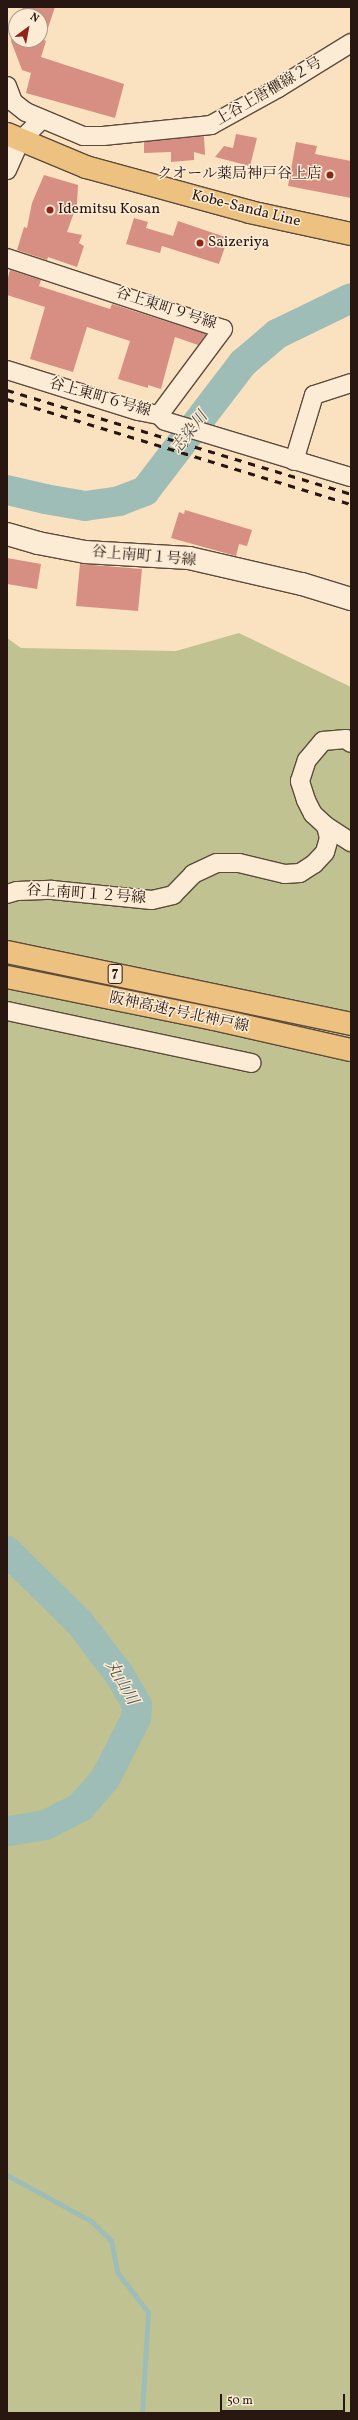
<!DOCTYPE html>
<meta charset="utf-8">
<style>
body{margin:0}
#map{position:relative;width:358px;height:2420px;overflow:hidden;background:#fae2c0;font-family:Vollkorn,"Noto Serif JP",serif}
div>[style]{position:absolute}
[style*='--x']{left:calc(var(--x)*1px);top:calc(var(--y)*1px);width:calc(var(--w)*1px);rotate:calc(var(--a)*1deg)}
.green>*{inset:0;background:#c0c391}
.stream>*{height:5px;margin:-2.5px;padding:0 2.5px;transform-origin:2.5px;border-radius:2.5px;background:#9fbdb7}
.river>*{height:30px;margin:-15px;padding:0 15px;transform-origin:15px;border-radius:15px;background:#9fbdb7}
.building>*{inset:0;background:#d68f82}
.roads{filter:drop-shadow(1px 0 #5c4a3c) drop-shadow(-1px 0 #5c4a3c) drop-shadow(0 1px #5c4a3c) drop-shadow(0 -1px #5c4a3c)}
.minor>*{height:18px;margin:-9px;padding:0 9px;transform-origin:9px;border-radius:9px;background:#fcecd6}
.tertiary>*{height:22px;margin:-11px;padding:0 11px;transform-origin:11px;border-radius:11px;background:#fcecd6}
.primary>*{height:22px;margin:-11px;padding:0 11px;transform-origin:11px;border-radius:11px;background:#edc180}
.motorway>*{height:22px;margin:-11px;padding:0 11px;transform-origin:11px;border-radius:11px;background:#edc180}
.rail>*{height:3px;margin-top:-1.5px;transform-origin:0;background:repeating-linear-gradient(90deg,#271710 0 7px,transparent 0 14px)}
.dots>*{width:11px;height:11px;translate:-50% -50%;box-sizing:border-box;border:2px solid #fcecd6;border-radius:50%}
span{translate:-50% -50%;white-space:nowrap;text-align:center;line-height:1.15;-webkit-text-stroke:3px #fcecd6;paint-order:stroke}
.shield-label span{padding:1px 3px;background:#fcecd6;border:1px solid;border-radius:3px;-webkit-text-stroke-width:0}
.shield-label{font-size:14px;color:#271710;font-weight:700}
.street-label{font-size:15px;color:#271710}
.poi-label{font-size:15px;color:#271710}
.right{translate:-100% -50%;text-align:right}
.left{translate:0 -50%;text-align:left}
.water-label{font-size:16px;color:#51514a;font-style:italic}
.frame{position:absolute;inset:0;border:8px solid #271710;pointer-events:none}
.north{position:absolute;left:8px;top:8px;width:40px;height:40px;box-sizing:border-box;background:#fcecd6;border:1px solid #a79787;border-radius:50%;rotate:32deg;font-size:11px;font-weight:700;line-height:16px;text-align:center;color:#271710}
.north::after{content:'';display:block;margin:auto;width:14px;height:18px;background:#8f2418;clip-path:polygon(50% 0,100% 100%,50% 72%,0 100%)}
.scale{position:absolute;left:220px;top:2394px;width:125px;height:18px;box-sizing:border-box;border:2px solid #271710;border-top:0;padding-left:5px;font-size:12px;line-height:14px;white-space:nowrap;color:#271710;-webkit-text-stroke:3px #fcecd6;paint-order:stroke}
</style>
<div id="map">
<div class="green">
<i style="clip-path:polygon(239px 633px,351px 687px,351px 2413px,7px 2413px,7px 638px,21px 648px,176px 651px)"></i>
</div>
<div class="stream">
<i style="--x:7;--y:2175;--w:96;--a:28.7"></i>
<i style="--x:91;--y:2221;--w:28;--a:44"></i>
<i style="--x:111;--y:2240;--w:33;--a:79"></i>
<i style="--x:117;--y:2272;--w:51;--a:52.2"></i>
<i style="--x:148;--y:2312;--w:101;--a:93.4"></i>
</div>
<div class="river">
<i style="--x:7;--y:490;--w:39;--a:13"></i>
<i style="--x:45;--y:499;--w:41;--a:9.9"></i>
<i style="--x:85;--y:506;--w:34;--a:-8"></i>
<i style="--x:119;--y:501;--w:28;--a:-21"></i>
<i style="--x:145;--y:491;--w:161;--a:-52.6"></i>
<i style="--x:243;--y:363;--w:45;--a:-40.5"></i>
<i style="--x:277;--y:334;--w:82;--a:-25.9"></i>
<i style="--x:7;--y:1551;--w:103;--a:44.6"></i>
<i style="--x:80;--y:1623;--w:64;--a:52.6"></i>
<i style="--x:119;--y:1674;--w:36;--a:60"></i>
<i style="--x:137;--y:1705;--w:13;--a:94"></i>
<i style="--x:136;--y:1718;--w:68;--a:116.9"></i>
<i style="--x:105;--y:1779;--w:37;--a:131"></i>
<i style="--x:81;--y:1807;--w:39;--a:153"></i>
<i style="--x:46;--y:1825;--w:39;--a:171"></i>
</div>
<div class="building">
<i style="clip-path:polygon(23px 7px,55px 7px,44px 40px,46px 41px,41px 57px,124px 84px,115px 118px,26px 93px,31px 73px,22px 70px,11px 41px,16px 26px,16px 40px,40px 40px,40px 16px,20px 16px)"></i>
<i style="clip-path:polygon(236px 134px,257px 138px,250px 166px,215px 157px,224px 146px,233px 148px)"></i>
<i style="clip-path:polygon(204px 136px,205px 155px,194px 152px,194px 160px,171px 162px,171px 152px,144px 153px,144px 142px)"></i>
<i style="clip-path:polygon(296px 142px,317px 146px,315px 154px,351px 161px,351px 198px,288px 186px)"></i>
<i style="clip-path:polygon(44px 175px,78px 185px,77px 204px,67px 232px,82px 235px,79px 243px,84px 246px,77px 267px,48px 257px,47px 260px,17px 250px,24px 227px,27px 228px,32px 203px)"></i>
<i style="clip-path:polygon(134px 218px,148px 222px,146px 228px,173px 236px,178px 221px,228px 238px,219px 264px,162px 246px,160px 253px,126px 244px)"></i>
<i style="clip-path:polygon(10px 270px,41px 280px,39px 286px,110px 309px,112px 304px,206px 334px,198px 345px,175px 337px,161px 389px,148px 385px,148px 388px,118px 379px,130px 341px,87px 327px,73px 372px,30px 359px,45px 307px,7px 295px,7px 281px)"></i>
<i style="clip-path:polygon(185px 510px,252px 530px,247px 546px,239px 544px,236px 556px,171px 538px,179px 512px,184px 514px)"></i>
<i style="clip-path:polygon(7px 558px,41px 564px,37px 589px,7px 584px)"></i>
<i style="clip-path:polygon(80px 564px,142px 569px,138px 611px,76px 606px)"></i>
</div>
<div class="roads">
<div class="minor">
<i style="--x:7;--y:86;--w:17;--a:69"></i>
<i style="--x:13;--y:102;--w:16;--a:38"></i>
<i style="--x:26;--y:112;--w:62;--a:22.8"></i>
<i style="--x:83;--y:136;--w:20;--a:0"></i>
<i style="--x:103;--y:136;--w:109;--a:-5.8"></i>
<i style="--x:211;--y:125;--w:77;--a:-28.9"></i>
<i style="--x:278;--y:88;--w:86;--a:-31.7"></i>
<i style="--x:7;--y:170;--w:32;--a:-66"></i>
<i style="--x:20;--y:141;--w:30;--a:-45"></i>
<i style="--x:7;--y:258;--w:227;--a:18.2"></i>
<i style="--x:223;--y:329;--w:107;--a:126.7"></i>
<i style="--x:7;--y:370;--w:137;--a:17.4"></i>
<i style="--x:138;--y:411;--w:21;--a:11"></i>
<i style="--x:159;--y:415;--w:8;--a:45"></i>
<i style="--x:165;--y:421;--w:194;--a:16.8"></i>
<i style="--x:294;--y:461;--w:69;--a:-73.1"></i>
<i style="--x:314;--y:395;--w:39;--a:-18"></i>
<i style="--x:326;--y:826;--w:30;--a:33"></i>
<i style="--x:7;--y:894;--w:10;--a:-17"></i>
<i style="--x:17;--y:891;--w:35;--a:-2"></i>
<i style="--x:52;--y:890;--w:100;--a:5.7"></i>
<i style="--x:152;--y:900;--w:22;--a:-13"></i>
<i style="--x:173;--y:895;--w:29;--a:-46"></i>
<i style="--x:193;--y:874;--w:26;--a:-25"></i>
<i style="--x:217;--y:863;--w:22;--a:0"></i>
<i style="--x:239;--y:863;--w:47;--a:13.4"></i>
<i style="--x:285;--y:874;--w:15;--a:-4"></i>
<i style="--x:300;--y:873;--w:17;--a:-33"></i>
<i style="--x:314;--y:864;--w:16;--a:-47"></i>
<i style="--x:325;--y:852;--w:15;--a:-74"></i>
<i style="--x:329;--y:838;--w:12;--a:-104"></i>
<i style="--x:326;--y:826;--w:18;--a:-137"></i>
<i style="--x:313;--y:814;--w:16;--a:-117"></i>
<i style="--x:306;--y:800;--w:20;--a:-108"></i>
<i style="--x:300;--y:781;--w:22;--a:-72"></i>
<i style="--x:307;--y:760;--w:25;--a:-50"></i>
<i style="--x:323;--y:741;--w:23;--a:-5"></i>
<i style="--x:346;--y:739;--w:6;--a:39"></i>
<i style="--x:7;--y:1011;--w:250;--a:12"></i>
</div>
<div class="tertiary">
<i style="--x:7;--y:534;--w:32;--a:16"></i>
<i style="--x:38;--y:543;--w:48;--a:10.8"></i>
<i style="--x:85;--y:552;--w:104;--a:3.3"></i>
<i style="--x:189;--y:558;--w:116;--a:13"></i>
<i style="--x:302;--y:584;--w:51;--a:17"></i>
</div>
<div class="primary">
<i style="--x:7;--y:134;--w:86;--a:22.7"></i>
<i style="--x:86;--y:167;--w:170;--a:15.3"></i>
<i style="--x:250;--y:212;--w:103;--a:12.3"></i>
</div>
<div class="motorway">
<i style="--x:7;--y:952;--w:351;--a:11.8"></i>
<i style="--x:7;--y:977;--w:211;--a:11.5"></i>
<i style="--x:214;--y:1019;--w:140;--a:12.8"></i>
</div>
</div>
<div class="rail">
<i style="--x:7;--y:390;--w:359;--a:16.8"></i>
<i style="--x:7;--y:399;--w:360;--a:17"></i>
</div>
<div class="dots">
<i style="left:330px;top:175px;background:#8f2418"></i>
<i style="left:50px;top:210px;background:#8f2418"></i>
<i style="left:200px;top:243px;background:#8f2418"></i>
</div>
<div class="shield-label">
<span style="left:115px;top:974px">7</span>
</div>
<div class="street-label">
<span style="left:269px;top:92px;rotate:-30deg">上谷上唐櫃線２号</span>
<span style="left:246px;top:209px;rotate:14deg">Kobe-Sanda Line</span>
<span style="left:166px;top:309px;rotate:18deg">谷上東町９号線</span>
<span style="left:100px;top:398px;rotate:16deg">谷上東町６号線</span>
<span style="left:144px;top:557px;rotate:5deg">谷上南町１号線</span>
<span style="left:86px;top:895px;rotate:4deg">谷上南町１２号線</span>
<span style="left:179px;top:1013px;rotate:12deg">阪神高速7号北神戸線</span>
</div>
<div class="poi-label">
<span class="right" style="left:322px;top:175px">クオール薬局神戸谷上店</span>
<span class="left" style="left:58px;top:210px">Idemitsu Kosan</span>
<span class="left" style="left:208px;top:243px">Saizeriya</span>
</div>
<div class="water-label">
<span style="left:190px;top:433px;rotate:-52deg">志染川</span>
<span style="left:121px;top:1683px;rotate:60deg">丸山川</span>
</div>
<div class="frame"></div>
<div class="north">N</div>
<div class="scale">50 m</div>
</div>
